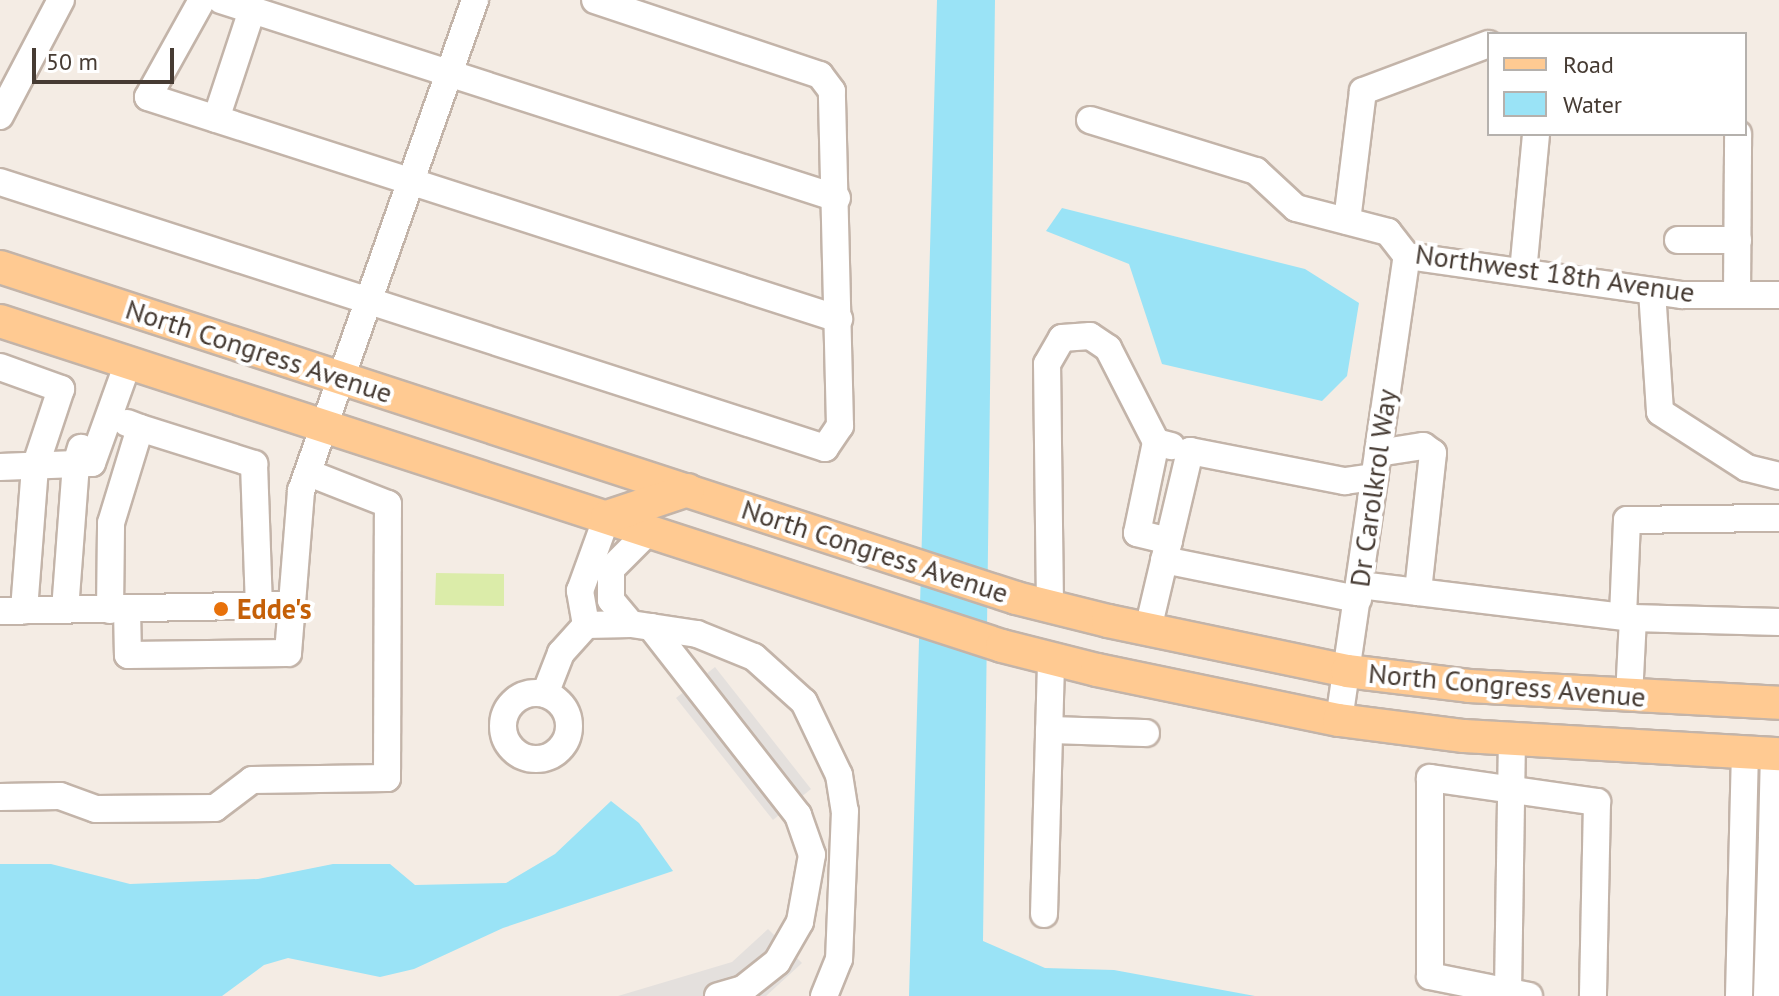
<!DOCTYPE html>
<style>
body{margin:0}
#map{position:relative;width:1779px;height:996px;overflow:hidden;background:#f4ece4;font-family:"PT Sans",sans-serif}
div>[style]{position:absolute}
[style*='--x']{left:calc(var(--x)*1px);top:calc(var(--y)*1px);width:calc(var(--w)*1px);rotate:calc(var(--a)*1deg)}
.green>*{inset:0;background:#dbeca9}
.parking>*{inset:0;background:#e4e0dd}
.water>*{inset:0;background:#9ae3f6}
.roads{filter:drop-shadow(2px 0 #c3b4a9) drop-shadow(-2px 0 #c3b4a9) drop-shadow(0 2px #c3b4a9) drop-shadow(0 -2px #c3b4a9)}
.minor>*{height:26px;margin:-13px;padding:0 13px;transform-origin:13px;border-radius:13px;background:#fff}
.minor>.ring{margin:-13px;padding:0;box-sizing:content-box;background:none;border:26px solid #fff;border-radius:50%}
.major>*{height:32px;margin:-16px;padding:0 16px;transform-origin:16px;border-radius:16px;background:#ffca92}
.dots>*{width:22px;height:22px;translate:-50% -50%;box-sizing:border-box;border:4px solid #fff;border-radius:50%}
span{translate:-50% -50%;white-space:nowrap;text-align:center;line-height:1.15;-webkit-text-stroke:8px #fff;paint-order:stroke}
.street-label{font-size:28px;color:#463b33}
.food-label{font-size:28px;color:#c56008;font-weight:700}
.left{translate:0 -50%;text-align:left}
.legend{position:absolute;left:1487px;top:32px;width:260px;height:104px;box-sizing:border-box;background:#fff;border:2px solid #b5b1ad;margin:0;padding:10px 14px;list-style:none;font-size:24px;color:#463b33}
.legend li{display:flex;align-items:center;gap:16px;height:40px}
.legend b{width:40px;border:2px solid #b5b1ad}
.scale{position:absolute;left:32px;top:48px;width:142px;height:36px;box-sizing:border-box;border:4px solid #463b33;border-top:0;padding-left:10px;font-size:24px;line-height:28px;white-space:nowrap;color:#463b33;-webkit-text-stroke:6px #fff;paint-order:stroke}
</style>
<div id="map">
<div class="green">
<i style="clip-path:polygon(436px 573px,504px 574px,504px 606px,435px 605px)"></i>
</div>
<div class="parking">
<i style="clip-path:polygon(715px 667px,811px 789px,773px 820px,676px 698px)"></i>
<i style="clip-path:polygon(768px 929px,802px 963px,766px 996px,618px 996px,732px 962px)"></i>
</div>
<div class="water">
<i style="clip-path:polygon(937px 0,995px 0,983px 941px,1045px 968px,1114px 970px,1255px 996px,909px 996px)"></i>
<i style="clip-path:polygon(1062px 208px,1305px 269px,1359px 303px,1347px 376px,1322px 401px,1162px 364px,1129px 264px,1046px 231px)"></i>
<i style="clip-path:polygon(611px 801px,639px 823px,673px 871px,503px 928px,414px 969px,380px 977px,288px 958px,264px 965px,222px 996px,0 996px,0 864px,51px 864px,130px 884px,258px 879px,333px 864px,390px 864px,415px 885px,506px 883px,555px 854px)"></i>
</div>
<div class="roads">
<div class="minor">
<i style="--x:202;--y:0;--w:111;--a:119.1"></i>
<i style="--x:148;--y:97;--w:726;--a:17.81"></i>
<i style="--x:221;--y:0;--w:647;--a:17.82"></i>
<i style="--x:0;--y:116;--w:131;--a:-62.3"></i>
<i style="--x:216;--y:119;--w:115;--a:-71.7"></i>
<i style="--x:1090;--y:120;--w:174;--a:17.1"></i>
<i style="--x:1256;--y:171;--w:54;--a:42.8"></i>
<i style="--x:1296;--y:208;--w:95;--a:14.6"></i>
<i style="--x:1388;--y:232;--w:31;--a:52"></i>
<i style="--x:1407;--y:256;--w:278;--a:8.1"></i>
<i style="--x:1682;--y:295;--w:97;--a:0"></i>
<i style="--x:0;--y:182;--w:867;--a:17.87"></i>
<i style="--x:825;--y:448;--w:27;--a:-56"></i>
<i style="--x:840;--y:426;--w:335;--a:-91.4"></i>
<i style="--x:832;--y:91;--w:20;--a:-127"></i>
<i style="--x:820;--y:75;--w:237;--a:-161.6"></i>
<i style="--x:1347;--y:221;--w:131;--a:-83"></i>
<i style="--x:1363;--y:91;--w:134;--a:-20.5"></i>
<i style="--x:1678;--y:240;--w:60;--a:0"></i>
<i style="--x:1523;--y:272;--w:139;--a:-84.6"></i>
<i style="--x:1652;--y:291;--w:121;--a:86.2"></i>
<i style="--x:1660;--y:412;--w:103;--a:32.8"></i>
<i style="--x:1747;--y:468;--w:33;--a:14"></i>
<i style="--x:1737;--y:295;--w:161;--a:-89.6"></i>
<i style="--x:0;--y:367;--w:65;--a:19.8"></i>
<i style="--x:61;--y:389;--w:82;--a:108.4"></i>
<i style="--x:35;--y:467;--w:144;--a:94.4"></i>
<i style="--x:140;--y:428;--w:120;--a:17.5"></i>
<i style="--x:254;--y:464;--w:142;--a:88"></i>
<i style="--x:1378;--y:453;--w:46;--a:-8.8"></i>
<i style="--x:1423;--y:446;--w:12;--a:35"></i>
<i style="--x:1433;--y:453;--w:140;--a:96.2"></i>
<i style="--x:0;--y:467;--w:76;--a:-2.3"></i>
<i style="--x:76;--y:464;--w:17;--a:-73"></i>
<i style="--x:1169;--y:541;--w:33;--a:-166"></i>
<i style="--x:1137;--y:533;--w:93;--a:-78.2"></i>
<i style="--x:1156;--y:442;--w:16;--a:15"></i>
<i style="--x:1164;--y:560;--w:198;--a:11.4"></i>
<i style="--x:1360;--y:585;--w:275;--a:6.9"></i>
<i style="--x:1633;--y:618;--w:146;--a:1.6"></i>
<i style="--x:1050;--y:607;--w:243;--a:-90.7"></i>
<i style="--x:1047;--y:364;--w:30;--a:-60"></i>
<i style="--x:1062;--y:338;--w:28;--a:-4"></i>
<i style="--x:1090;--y:336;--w:22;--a:34"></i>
<i style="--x:1108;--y:348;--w:106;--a:62.9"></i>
<i style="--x:127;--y:609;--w:46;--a:88.8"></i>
<i style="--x:128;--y:655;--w:160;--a:-0.7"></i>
<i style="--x:288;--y:653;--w:163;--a:-85.4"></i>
<i style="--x:301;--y:491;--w:521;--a:-70.49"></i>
<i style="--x:65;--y:610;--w:146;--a:-85.7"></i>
<i style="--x:76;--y:464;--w:16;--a:-4"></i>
<i style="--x:92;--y:463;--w:106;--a:-70.2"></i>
<i style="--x:110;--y:610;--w:87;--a:-89.3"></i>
<i style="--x:111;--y:523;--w:99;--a:-73"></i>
<i style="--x:140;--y:428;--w:14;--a:-159"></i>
<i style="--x:0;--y:611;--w:288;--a:-1.2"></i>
<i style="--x:1623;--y:616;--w:96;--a:-87.6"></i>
<i style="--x:1627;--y:520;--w:152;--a:-0.8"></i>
<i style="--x:631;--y:624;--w:31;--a:-130"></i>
<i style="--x:611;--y:600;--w:31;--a:-90"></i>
<i style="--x:611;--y:569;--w:54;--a:-45"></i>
<i style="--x:586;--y:625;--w:35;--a:-100"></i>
<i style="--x:580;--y:591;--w:79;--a:-70"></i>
<i style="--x:651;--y:627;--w:239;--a:52"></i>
<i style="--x:798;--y:815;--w:42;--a:70.7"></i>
<i style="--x:812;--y:855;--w:68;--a:100.2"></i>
<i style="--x:800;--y:922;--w:46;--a:119.9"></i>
<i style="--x:777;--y:962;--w:43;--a:141.5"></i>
<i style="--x:743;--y:989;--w:26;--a:164"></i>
<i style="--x:1148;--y:629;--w:183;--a:-76.7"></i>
<i style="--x:1190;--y:451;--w:158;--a:11"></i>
<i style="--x:1345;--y:481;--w:30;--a:-8"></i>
<i class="ring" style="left:503px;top:693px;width:40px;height:40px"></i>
<i style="--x:545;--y:694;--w:44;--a:-68.7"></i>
<i style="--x:561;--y:653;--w:38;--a:-48"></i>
<i style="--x:586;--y:625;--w:45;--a:-1.3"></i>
<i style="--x:631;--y:624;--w:67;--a:8.6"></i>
<i style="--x:697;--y:634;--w:61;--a:22"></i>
<i style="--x:754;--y:657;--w:67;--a:42"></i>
<i style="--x:804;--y:702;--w:81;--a:64.4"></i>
<i style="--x:839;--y:775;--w:36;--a:81"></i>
<i style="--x:845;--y:811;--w:148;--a:92.3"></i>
<i style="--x:839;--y:959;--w:40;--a:112"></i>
<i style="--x:1629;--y:697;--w:79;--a:-87.1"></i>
<i style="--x:1339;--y:720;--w:469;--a:-81.7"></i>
<i style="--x:1049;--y:730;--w:97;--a:1.8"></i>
<i style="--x:1774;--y:753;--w:84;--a:91.4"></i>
<i style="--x:1772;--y:837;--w:7;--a:0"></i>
<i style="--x:0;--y:797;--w:60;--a:-1"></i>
<i style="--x:60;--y:796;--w:38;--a:20"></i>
<i style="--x:96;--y:809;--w:119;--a:-0.5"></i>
<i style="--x:215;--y:808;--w:46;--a:-37.1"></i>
<i style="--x:252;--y:780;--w:135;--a:-0.8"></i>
<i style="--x:387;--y:778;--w:274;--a:-89.8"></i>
<i style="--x:388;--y:504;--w:85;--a:-158.6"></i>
<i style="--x:1044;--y:914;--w:255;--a:-88.4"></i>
<i style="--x:1508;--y:992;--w:252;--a:-89.1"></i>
<i style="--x:1529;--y:996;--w:101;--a:-168.6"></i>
<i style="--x:1430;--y:976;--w:198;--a:-90"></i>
<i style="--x:1430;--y:778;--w:169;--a:8.2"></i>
<i style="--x:1597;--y:802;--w:194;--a:91.2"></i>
<i style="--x:1739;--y:996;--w:244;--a:-88.6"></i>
<i style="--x:1767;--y:996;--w:159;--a:-88.2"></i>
</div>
<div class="major">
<i style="--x:0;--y:267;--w:1069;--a:18.04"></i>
<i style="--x:1016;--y:598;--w:95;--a:14"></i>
<i style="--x:1108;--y:621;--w:244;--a:11.8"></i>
<i style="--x:1347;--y:671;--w:123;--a:7"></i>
<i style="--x:1469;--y:686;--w:310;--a:3.1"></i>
<i style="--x:0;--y:321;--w:1053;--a:17.97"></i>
<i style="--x:1002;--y:646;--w:98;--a:14.2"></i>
<i style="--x:1097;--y:670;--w:247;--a:11.7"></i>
<i style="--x:1339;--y:720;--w:126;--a:7.3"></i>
<i style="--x:1464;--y:736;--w:316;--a:3.3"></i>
<i style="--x:607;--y:517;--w:85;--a:-18.4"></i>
</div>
</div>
<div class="dots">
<i style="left:221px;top:609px;background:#e8710a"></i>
</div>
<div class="street-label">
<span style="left:1555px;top:273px;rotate:8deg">Northwest 18th Avenue</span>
<span style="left:259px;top:351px;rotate:18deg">North Congress Avenue</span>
<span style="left:1373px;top:488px;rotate:-82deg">Dr Carolkrol Way</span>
<span style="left:875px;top:551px;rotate:18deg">North Congress Avenue</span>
<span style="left:1507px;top:685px;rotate:5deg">North Congress Avenue</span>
</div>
<div class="food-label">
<span class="left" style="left:237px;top:609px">Edde's</span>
</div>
<ul class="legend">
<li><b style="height:10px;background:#ffca92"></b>Road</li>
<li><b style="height:22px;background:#9ae3f6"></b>Water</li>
</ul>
<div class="scale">50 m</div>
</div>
